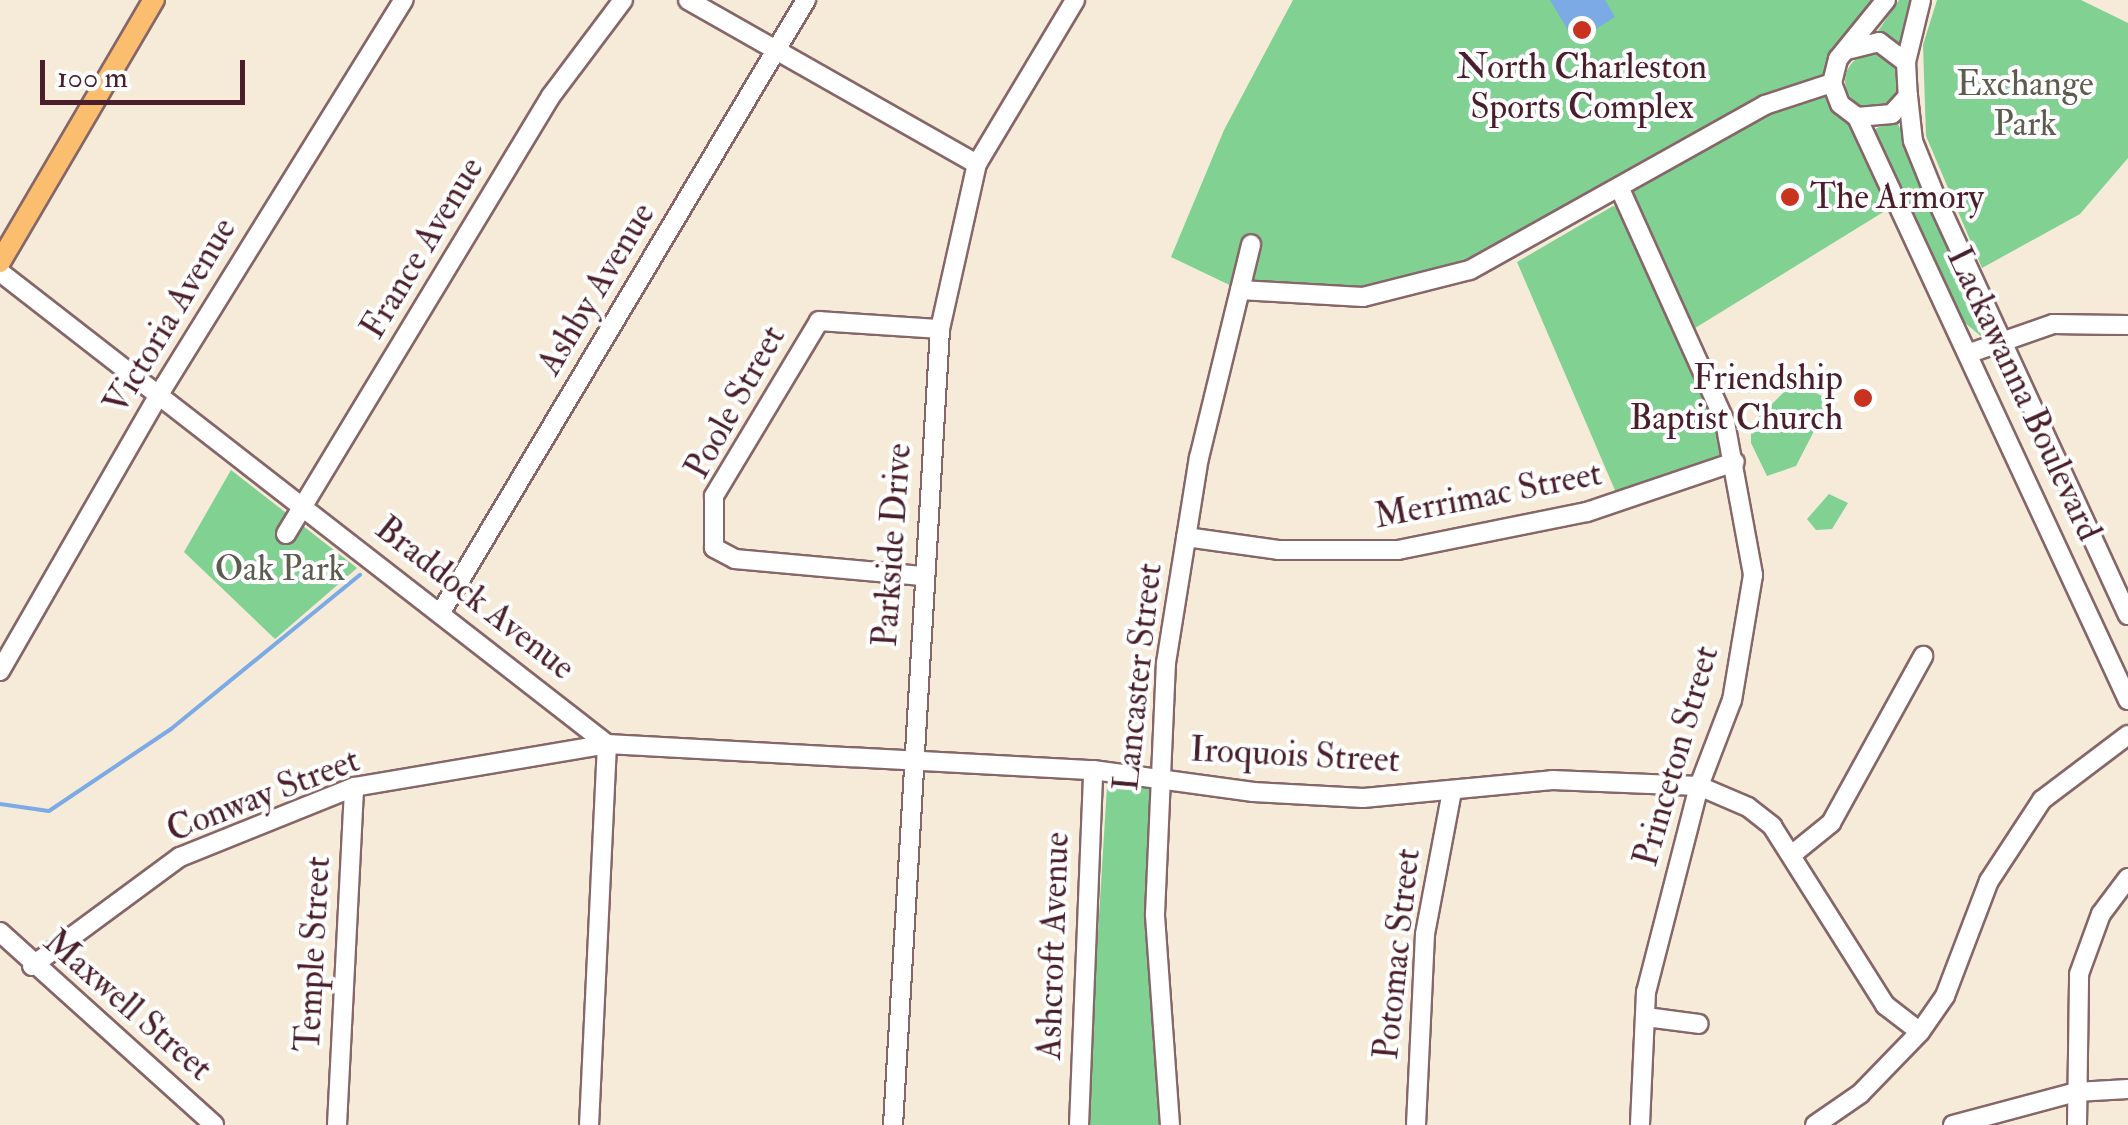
<!DOCTYPE html>
<style>
body{margin:0}
#map{position:relative;width:2128px;height:1125px;overflow:hidden;background:#f6ebd8;font-family:"IM FELL Double Pica",serif}
div>[style]{position:absolute}
[style*='--x']{left:calc(var(--x)*1px);top:calc(var(--y)*1px);width:calc(var(--w)*1px);rotate:calc(var(--a)*1deg)}
.green>*{inset:0;background:#80d192}
.round{border-radius:50%}
.water>*{inset:0;background:#7baae5}
.stream>*{height:4px;margin:-2px;padding:0 2px;transform-origin:2px;border-radius:2px;background:#7baae5}
.roads{filter:drop-shadow(2px 0 #866668) drop-shadow(-2px 0 #866668) drop-shadow(0 2px #866668) drop-shadow(0 -2px #866668)}
.minor>*{height:18px;margin:-9px;padding:0 9px;transform-origin:9px;border-radius:9px;background:#fff}
.major>*{height:20px;margin:-10px;padding:0 10px;transform-origin:10px;border-radius:10px;background:#fabe6e}
.dots>*{width:28px;height:28px;translate:-50% -50%;box-sizing:border-box;border:5px solid #fff;border-radius:50%}
span{translate:-50% -50%;white-space:nowrap;text-align:center;line-height:1.15;-webkit-text-stroke:8px #fff;paint-order:stroke}
.poi-label{font-size:35px;color:#4a1f2b}
.left{translate:0 -50%;text-align:left}
.right{translate:-100% -50%;text-align:right}
.park-label{font-size:35px;color:#5d5d4f}
.street-label{font-size:35px;color:#4a1f2b}
.scale{position:absolute;left:40px;top:60px;width:205px;height:45px;box-sizing:border-box;border:5px solid #4a1f2b;border-top:0;padding-left:12px;font-size:30px;line-height:35px;white-space:nowrap;color:#4a1f2b;-webkit-text-stroke:8px #fff;paint-order:stroke}
</style>
<div id="map">
<div class="green">
<i style="clip-path:polygon(1293px 0,1886px 0,1834px 71px,1898px 203px,1687px 333px,1619px 189px,1416px 288px,1240px 290px,1171px 257px,1224px 130px)"></i>
<i style="clip-path:polygon(1899px 0,1914px 0,1899px 45px,1876px 34px)"></i>
<i style="clip-path:polygon(1937px 0,2081px 0,2128px 23px,2128px 158px,2080px 214px,1982px 268px,1926px 136px,1923px 45px)"></i>
<i class="round" style="left:1845px;top:54px;width:54px;height:54px"></i>
<i style="clip-path:polygon(1896px 119px,1987px 329px,1983px 338px,1964px 322px,1871px 131px)"></i>
<i style="clip-path:polygon(1613px 206px,1620px 208px,1725px 442px,1719px 462px,1617px 495px,1517px 262px)"></i>
<i style="clip-path:polygon(1794px 382px,1830px 400px,1796px 466px,1767px 476px,1751px 443px,1751px 425px)"></i>
<i style="clip-path:polygon(231px 470px,357px 568px,275px 639px,184px 552px)"></i>
<i style="clip-path:polygon(1829px 494px,1848px 503px,1832px 529px,1816px 530px,1807px 519px)"></i>
<i style="clip-path:polygon(1114px 782px,1150px 789px,1163px 1125px,1086px 1125px,1107px 787px)"></i>
</div>
<div class="water">
<i style="clip-path:polygon(1550px 0,1605px 0,1615px 17px,1575px 42px)"></i>
</div>
<div class="stream">
<i style="--x:0;--y:804;--w:49;--a:8.1"></i>
<i style="--x:49;--y:811;--w:147;--a:-33.9"></i>
<i style="--x:171;--y:729;--w:244;--a:-39.2"></i>
</div>
<div class="roads">
<div class="minor">
<i style="--x:688;--y:0;--w:332;--a:29.6"></i>
<i style="--x:1847;--y:50;--w:33;--a:-14"></i>
<i style="--x:1879;--y:42;--w:34;--a:37"></i>
<i style="--x:1906;--y:62;--w:34;--a:87"></i>
<i style="--x:1908;--y:96;--w:24;--a:132"></i>
<i style="--x:1892;--y:114;--w:35;--a:175"></i>
<i style="--x:1857;--y:117;--w:21;--a:-143"></i>
<i style="--x:1840;--y:104;--w:22;--a:-111"></i>
<i style="--x:1832;--y:83;--w:25;--a:-76"></i>
<i style="--x:1838;--y:59;--w:76;--a:-50.9"></i>
<i style="--x:1906;--y:62;--w:64;--a:-76.4"></i>
<i style="--x:1908;--y:96;--w:45;--a:83.7"></i>
<i style="--x:1913;--y:141;--w:61;--a:68"></i>
<i style="--x:1936;--y:198;--w:459;--a:65.3"></i>
<i style="--x:1857;--y:117;--w:643;--a:65.07"></i>
<i style="--x:1620;--y:189;--w:256;--a:65.7"></i>
<i style="--x:1725;--y:422;--w:156;--a:79.6"></i>
<i style="--x:1753;--y:575;--w:127;--a:99.5"></i>
<i style="--x:1732;--y:700;--w:92;--a:111"></i>
<i style="--x:1699;--y:786;--w:213;--a:104.4"></i>
<i style="--x:1646;--y:992;--w:133;--a:92.6"></i>
<i style="--x:0;--y:272;--w:769;--a:37.87"></i>
<i style="--x:607;--y:744;--w:381;--a:92.7"></i>
<i style="--x:1240;--y:290;--w:123;--a:3.3"></i>
<i style="--x:1363;--y:297;--w:110;--a:-14.2"></i>
<i style="--x:1470;--y:270;--w:338;--a:-29.2"></i>
<i style="--x:1765;--y:105;--w:71;--a:-18.2"></i>
<i style="--x:1970;--y:353;--w:88;--a:-19.3"></i>
<i style="--x:2053;--y:324;--w:75;--a:0.8"></i>
<i style="--x:286;--y:534;--w:512;--a:-58.83"></i>
<i style="--x:551;--y:96;--w:120;--a:-53.1"></i>
<i style="--x:1186;--y:537;--w:93;--a:8"></i>
<i style="--x:1278;--y:550;--w:120;--a:0"></i>
<i style="--x:1398;--y:550;--w:193;--a:-11.4"></i>
<i style="--x:1587;--y:512;--w:156;--a:-18.7"></i>
<i style="--x:922;--y:576;--w:188;--a:-174.8"></i>
<i style="--x:735;--y:559;--w:24;--a:-152"></i>
<i style="--x:714;--y:548;--w:52;--a:-90"></i>
<i style="--x:714;--y:496;--w:204;--a:-59"></i>
<i style="--x:819;--y:321;--w:121;--a:3.8"></i>
<i style="--x:441;--y:612;--w:713;--a:-59.19"></i>
<i style="--x:0;--y:671;--w:317;--a:-60.1"></i>
<i style="--x:158;--y:396;--w:466;--a:-58.2"></i>
<i style="--x:1794;--y:853;--w:48;--a:-39"></i>
<i style="--x:1831;--y:823;--w:191;--a:-61.1"></i>
<i style="--x:0;--y:932;--w:288;--a:42"></i>
<i style="--x:32;--y:966;--w:184;--a:-36.4"></i>
<i style="--x:180;--y:857;--w:188;--a:-21.9"></i>
<i style="--x:354;--y:787;--w:257;--a:-9.6"></i>
<i style="--x:607;--y:744;--w:487;--a:3.1"></i>
<i style="--x:1093;--y:770;--w:162;--a:7.8"></i>
<i style="--x:1253;--y:792;--w:110;--a:3.1"></i>
<i style="--x:1363;--y:798;--w:190;--a:-5.4"></i>
<i style="--x:1552;--y:780;--w:147;--a:2.3"></i>
<i style="--x:1699;--y:786;--w:53;--a:23.2"></i>
<i style="--x:1748;--y:807;--w:31;--a:38"></i>
<i style="--x:1772;--y:826;--w:212;--a:57.7"></i>
<i style="--x:1885;--y:1005;--w:44;--a:37.6"></i>
<i style="--x:1646;--y:1017;--w:53;--a:7.5"></i>
<i style="--x:337;--y:1125;--w:338;--a:-87.1"></i>
<i style="--x:893;--y:1125;--w:797;--a:-86.62"></i>
<i style="--x:940;--y:329;--w:169;--a:-77.4"></i>
<i style="--x:977;--y:164;--w:191;--a:-59.1"></i>
<i style="--x:1079;--y:1125;--w:355;--a:-87.7"></i>
<i style="--x:1170;--y:1125;--w:212;--a:-94.1"></i>
<i style="--x:1155;--y:914;--w:251;--a:-87.5"></i>
<i style="--x:1166;--y:663;--w:208;--a:-80.9"></i>
<i style="--x:1199;--y:458;--w:220;--a:-76.3"></i>
<i style="--x:1416;--y:1125;--w:191;--a:-87.3"></i>
<i style="--x:1425;--y:934;--w:146;--a:-79.3"></i>
<i style="--x:1815;--y:1125;--w:55;--a:-34.6"></i>
<i style="--x:1860;--y:1094;--w:86;--a:-45.9"></i>
<i style="--x:1920;--y:1032;--w:44;--a:-55.2"></i>
<i style="--x:1945;--y:996;--w:123;--a:-69.1"></i>
<i style="--x:1989;--y:881;--w:97;--a:-56.8"></i>
<i style="--x:2042;--y:800;--w:108;--a:-37.1"></i>
<i style="--x:1953;--y:1125;--w:127;--a:-15"></i>
<i style="--x:2076;--y:1092;--w:52;--a:-3.3"></i>
<i style="--x:2077;--y:1125;--w:151;--a:-89.2"></i>
<i style="--x:2079;--y:974;--w:64;--a:-69.9"></i>
<i style="--x:2101;--y:914;--w:45;--a:-53.1"></i>
</div>
<div class="major">
<i style="--x:0;--y:262;--w:304;--a:-59.6"></i>
</div>
</div>
<div class="dots">
<i style="left:1582px;top:30px;background:#c8321e"></i>
<i style="left:1790px;top:197px;background:#c8321e"></i>
<i style="left:1863px;top:398px;background:#c8321e"></i>
</div>
<div class="poi-label">
<span style="left:1582px;top:87px">North Charleston<br>Sports Complex</span>
<span class="left" style="left:1810px;top:197px">The Armory</span>
<span class="right" style="left:1843px;top:398px">Friendship<br>Baptist Church</span>
</div>
<div class="park-label">
<span style="left:2025px;top:104px">Exchange<br>Park</span>
<span style="left:280px;top:569px">Oak Park</span>
</div>
<div class="street-label">
<span style="left:422px;top:248px;rotate:-59deg">France Avenue</span>
<span style="left:596px;top:289px;rotate:-59deg">Ashby Avenue</span>
<span style="left:170px;top:316px;rotate:-59deg">Victoria Avenue</span>
<span style="left:2024px;top:394px;rotate:65deg">Lackawanna Boulevard</span>
<span style="left:735px;top:402px;rotate:-61deg">Poole Street</span>
<span style="left:1488px;top:495px;rotate:-11deg">Merrimac Street</span>
<span style="left:892px;top:545px;rotate:-86deg">Parkside Drive</span>
<span style="left:475px;top:598px;rotate:38deg">Braddock Avenue</span>
<span style="left:1138px;top:677px;rotate:-84deg">Lancaster Street</span>
<span style="left:1295px;top:755px;rotate:3deg">Iroquois Street</span>
<span style="left:1676px;top:756px;rotate:-74deg">Princeton Street</span>
<span style="left:263px;top:795px;rotate:-21deg">Conway Street</span>
<span style="left:1053px;top:946px;rotate:-88deg">Ashcroft Avenue</span>
<span style="left:313px;top:954px;rotate:-87deg">Temple Street</span>
<span style="left:1397px;top:954px;rotate:-84deg">Potomac Street</span>
<span style="left:128px;top:1005px;rotate:41deg">Maxwell Street</span>
</div>
<div class="scale">100 m</div>
</div>
